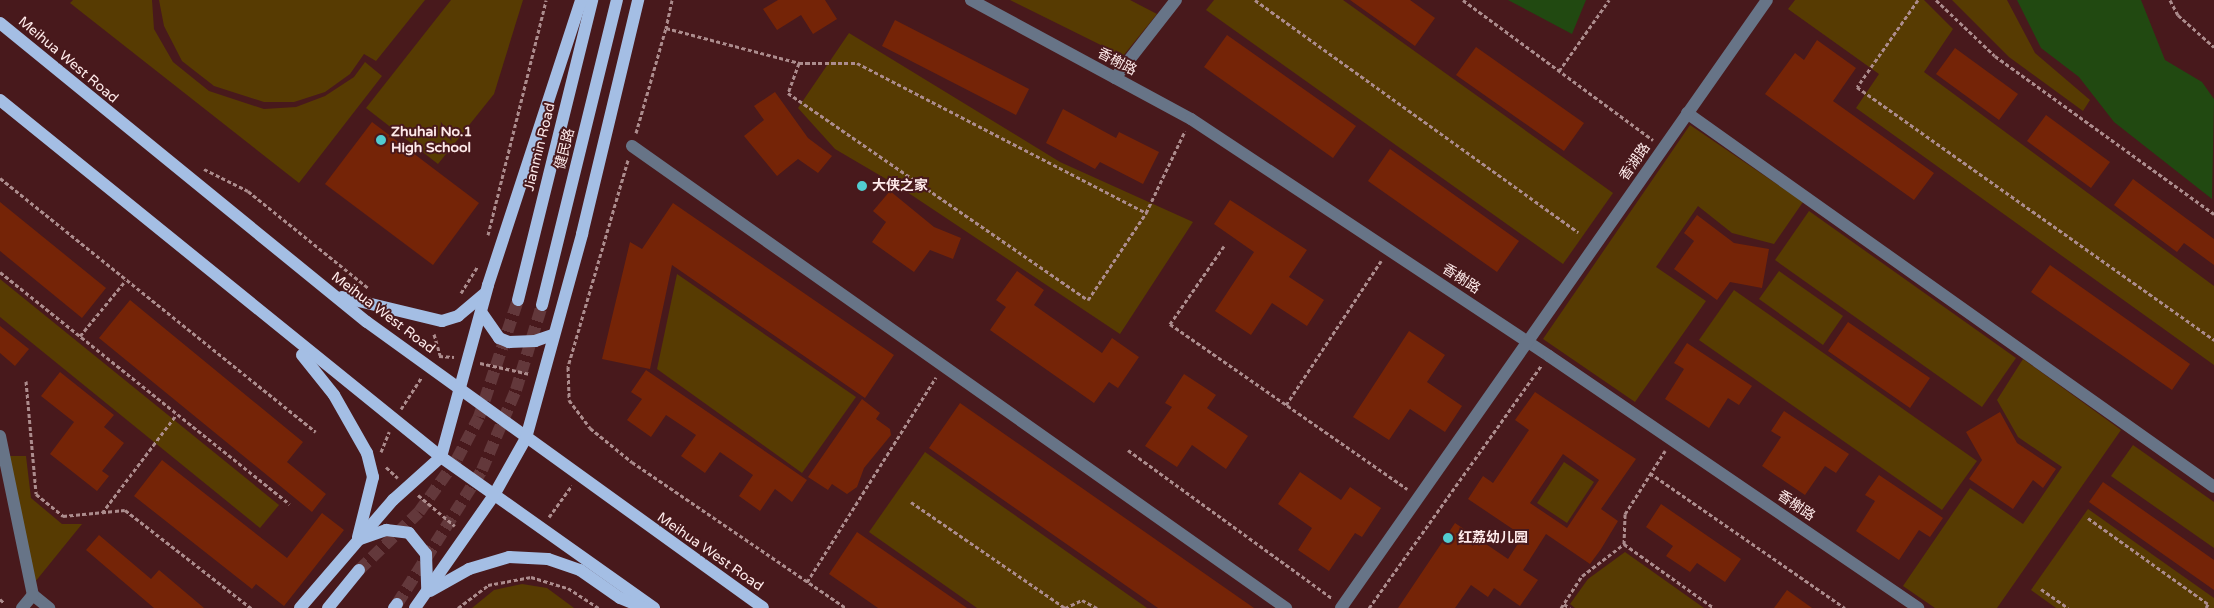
<!DOCTYPE html>
<meta charset="utf-8">
<style>
body{margin:0}
#map{position:relative;width:2214px;height:608px;overflow:hidden;background:#48191c;font-family:"Varela Round","Noto Sans SC",sans-serif}
div>[style]{position:absolute}
[style*='--x']{left:calc(var(--x)*1px);top:calc(var(--y)*1px);width:calc(var(--w)*1px);rotate:calc(var(--a)*1deg)}
.green>*{inset:0;background:#573b02}
.water>*{inset:0;background:#214911}
.building>*{inset:0;background:#752407}
.major-tunnel>*{height:12px;margin-top:-6px;transform-origin:0;background:repeating-linear-gradient(90deg,#63383b 0 12px,transparent 0 18px)}
.path>*{height:3px;margin-top:-1.5px;transform-origin:0;background:repeating-linear-gradient(90deg,#ac8c8d 0 4px,transparent 0 6.5px)}
.minor>*{height:12px;margin:-6px;padding:0 6px;transform-origin:6px;border-radius:6px;background:#677487}
.major>*{height:12px;margin:-6px;padding:0 6px;transform-origin:6px;border-radius:6px;background:#a4bee4}
.dots>*{width:14px;height:14px;translate:-50% -50%;box-sizing:border-box;border:2px solid #48191c;border-radius:50%}
span{translate:-50% -50%;white-space:nowrap;text-align:center;line-height:1.15;-webkit-text-stroke:4px #48191c;paint-order:stroke}
.street-label{font-size:14px;color:#feeaea}
.poi-label{font-size:14px;color:#feeaea;font-weight:700}
.left{translate:0 -50%;text-align:left}
</style>
<div id="map">
<div class="green">
<i style="clip-path:polygon(73px 0,152px 0,154px 29px,173px 62px,209px 91px,264px 109px,296px 107px,325px 96px,354px 77px,365px 62px,382px 76px,299px 183px,70px 3px)"></i>
<i style="clip-path:polygon(159px 0,425px 0,376px 61px,364px 54px,350px 74px,325px 92px,294px 102px,264px 102px,214px 86px,182px 61px,164px 26px)"></i>
<i style="clip-path:polygon(451px 0,523px 0,494px 94px,438px 164px,366px 108px)"></i>
<i style="clip-path:polygon(1010px 0,1130px 0,1157px 14px,1123px 56px)"></i>
<i style="clip-path:polygon(1214px 0,1343px 0,1613px 193px,1563px 264px,1206px 10px)"></i>
<i style="clip-path:polygon(1795px 0,1924px 0,1953px 29px,1924px 72px,2214px 286px,2214px 365px,1856px 108px,1879px 74px,1788px 9px)"></i>
<i style="clip-path:polygon(1952px 0,2007px 0,2035px 53px,2090px 100px,2083px 111px,2009px 57px)"></i>
<i style="clip-path:polygon(849px 33px,1060px 162px,1193px 222px,1120px 334px,898px 186px,835px 149px,798px 108px)"></i>
<i style="clip-path:polygon(1690px 125px,1803px 202px,1774px 244px,1732px 233px,1698px 206px,1656px 267px,1706px 301px,1635px 402px,1543px 339px)"></i>
<i style="clip-path:polygon(1809px 211px,2016px 358px,1982px 407px,1775px 260px)"></i>
<i style="clip-path:polygon(1779px 271px,1843px 316px,1823px 345px,1759px 299px)"></i>
<i style="clip-path:polygon(677px 274px,856px 397px,802px 473px,657px 369px)"></i>
<i style="clip-path:polygon(0 279px,279px 505px,260px 528px,0 317px)"></i>
<i style="clip-path:polygon(1734px 290px,1977px 461px,1942px 510px,1699px 340px)"></i>
<i style="clip-path:polygon(2023px 359px,2121px 430px,1997px 608px,1935px 608px,1903px 586px,1970px 488px,2023px 524px,2062px 467px,2018px 437px,1997px 400px)"></i>
<i style="clip-path:polygon(2133px 445px,2214px 502px,2214px 548px,2111px 476px)"></i>
<i style="clip-path:polygon(925px 452px,1147px 608px,977px 608px,869px 532px)"></i>
<i style="clip-path:polygon(8px 456px,26px 456px,31px 498px,62px 524px,82px 524px,35px 582px)"></i>
<i style="clip-path:polygon(1564px 462px,1594px 482px,1567px 523px,1537px 503px)"></i>
<i style="clip-path:polygon(2088px 509px,2214px 598px,2214px 608px,2056px 608px,2031px 590px)"></i>
<i style="clip-path:polygon(1625px 552px,1704px 608px,1575px 608px,1570px 604px,1588px 579px)"></i>
<i style="clip-path:polygon(522px 584px,547px 588px,574px 608px,472px 608px,494px 590px)"></i>
</div>
<div class="water">
<i style="clip-path:polygon(1508px 0,1586px 0,1572px 34px)"></i>
<i style="clip-path:polygon(2017px 0,2141px 0,2165px 60px,2202px 82px,2214px 99px,2212px 199px,2114px 122px,2079px 77px,2041px 48px)"></i>
</div>
<div class="building">
<i style="clip-path:polygon(778px 0,825px 0,837px 19px,813px 34px,801px 15px,777px 30px,763px 9px)"></i>
<i style="clip-path:polygon(1350px 0,1410px 0,1435px 18px,1415px 46px)"></i>
<i style="clip-path:polygon(895px 20px,1029px 89px,1016px 115px,882px 46px)"></i>
<i style="clip-path:polygon(1227px 35px,1356px 126px,1333px 158px,1204px 67px)"></i>
<i style="clip-path:polygon(1817px 40px,1856px 68px,1833px 101px,1934px 173px,1914px 200px,1765px 94px,1795px 53px,1804px 60px)"></i>
<i style="clip-path:polygon(1476px 47px,1584px 123px,1564px 151px,1456px 75px)"></i>
<i style="clip-path:polygon(1955px 48px,2018px 94px,1999px 120px,1936px 74px)"></i>
<i style="clip-path:polygon(775px 92px,808px 138px,832px 156px,818px 173px,798px 159px,777px 176px,744px 136px,764px 120px,754px 106px)"></i>
<i style="clip-path:polygon(1063px 109px,1116px 138px,1119px 132px,1159px 152px,1143px 184px,1100px 162px,1095px 169px,1046px 143px)"></i>
<i style="clip-path:polygon(2046px 115px,2110px 162px,2091px 188px,2027px 141px)"></i>
<i style="clip-path:polygon(372px 122px,479px 203px,433px 265px,325px 184px)"></i>
<i style="clip-path:polygon(1390px 149px,1519px 241px,1497px 272px,1368px 181px)"></i>
<i style="clip-path:polygon(2133px 179px,2214px 239px,2214px 265px,2184px 243px,2177px 252px,2114px 205px)"></i>
<i style="clip-path:polygon(890px 191px,934px 227px,961px 238px,953px 259px,930px 250px,914px 272px,872px 242px,886px 222px,873px 211px)"></i>
<i style="clip-path:polygon(1230px 200px,1307px 250px,1289px 277px,1324px 300px,1307px 326px,1272px 303px,1251px 335px,1215px 311px,1254px 252px,1214px 224px)"></i>
<i style="clip-path:polygon(0 202px,106px 288px,82px 318px,0 251px)"></i>
<i style="clip-path:polygon(673px 203px,894px 355px,865px 398px,672px 265px,650px 369px,602px 359px,630px 242px,642px 249px)"></i>
<i style="clip-path:polygon(1697px 215px,1734px 243px,1769px 249px,1762px 288px,1730px 282px,1717px 300px,1674px 269px,1694px 241px,1684px 233px)"></i>
<i style="clip-path:polygon(2050px 265px,2190px 364px,2172px 390px,2031px 292px)"></i>
<i style="clip-path:polygon(1017px 271px,1044px 290px,1034px 305px,1102px 353px,1112px 338px,1139px 357px,1118px 388px,1109px 382px,1094px 403px,990px 330px,1006px 307px,996px 300px)"></i>
<i style="clip-path:polygon(130px 300px,303px 442px,287px 462px,326px 494px,312px 512px,99px 338px)"></i>
<i style="clip-path:polygon(1848px 322px,1930px 378px,1910px 408px,1828px 351px)"></i>
<i style="clip-path:polygon(0 326px,29px 349px,15px 366px,0 353px)"></i>
<i style="clip-path:polygon(1409px 331px,1445px 355px,1427px 382px,1462px 406px,1445px 432px,1410px 409px,1389px 440px,1353px 417px)"></i>
<i style="clip-path:polygon(1687px 343px,1752px 386px,1739px 405px,1728px 398px,1709px 428px,1665px 399px,1684px 369px,1674px 363px)"></i>
<i style="clip-path:polygon(646px 370px,807px 480px,792px 502px,775px 489px,760px 511px,739px 496px,753px 475px,720px 452px,705px 473px,681px 456px,696px 435px,666px 415px,651px 437px,627px 420px,642px 399px,631px 392px)"></i>
<i style="clip-path:polygon(60px 372px,114px 415px,104px 427px,124px 443px,102px 471px,109px 476px,97px 491px,50px 454px,74px 422px,41px 396px)"></i>
<i style="clip-path:polygon(1184px 374px,1216px 395px,1207px 408px,1248px 436px,1226px 469px,1192px 445px,1177px 467px,1145px 446px,1172px 407px,1165px 403px)"></i>
<i style="clip-path:polygon(evenodd,1535px 392px,1636px 459px,1601px 509px,1618px 521px,1601px 549px,1590px 564px,1546px 534px,1523px 570px,1538px 580px,1520px 606px,1494px 588px,1488px 597px,1471px 585px,1455px 608px,1398px 608px,1455px 523px,1508px 559px,1523px 536px,1468px 499px,1483px 476px,1493px 483px,1529px 430px,1515px 420px,1535px 392px,1563px 454px,1599px 480px,1567px 528px,1530px 503px,1563px 454px)"></i>
<i style="clip-path:polygon(862px 399px,880px 413px,876px 419px,890px 429px,891px 435px,864px 468px,857px 487px,847px 494px,832px 484px,828px 490px,808px 477px)"></i>
<i style="clip-path:polygon(960px 403px,1254px 608px,1158px 608px,929px 448px)"></i>
<i style="clip-path:polygon(1784px 411px,1849px 454px,1836px 473px,1825px 466px,1805px 495px,1762px 466px,1781px 437px,1771px 431px)"></i>
<i style="clip-path:polygon(2000px 412px,2017px 443px,2056px 469px,2043px 488px,2033px 480px,2013px 509px,1969px 479px,1982px 460px,1966px 432px)"></i>
<i style="clip-path:polygon(162px 460px,287px 558px,322px 513px,344px 530px,284px 606px,256px 584px,252px 589px,134px 496px)"></i>
<i style="clip-path:polygon(1300px 472px,1341px 500px,1350px 487px,1381px 508px,1362px 537px,1355px 533px,1329px 571px,1298px 550px,1312px 528px,1278px 504px)"></i>
<i style="clip-path:polygon(1879px 475px,1943px 518px,1930px 537px,1919px 530px,1899px 560px,1856px 531px,1875px 501px,1865px 495px)"></i>
<i style="clip-path:polygon(2103px 482px,2214px 560px,2214px 590px,2089px 502px)"></i>
<i style="clip-path:polygon(1661px 504px,1741px 559px,1725px 582px,1697px 563px,1690px 572px,1666px 556px,1673px 546px,1646px 527px)"></i>
<i style="clip-path:polygon(857px 532px,967px 608px,878px 608px,829px 574px)"></i>
<i style="clip-path:polygon(99px 535px,151px 579px,159px 570px,204px 608px,154px 608px,86px 550px)"></i>
<i style="clip-path:polygon(1787px 590px,1812px 608px,1774px 608px)"></i>
</div>
<div class="major-tunnel">
<i style="--x:359;--y:570;--w:83;--a:-44"></i>
<i style="--x:419;--y:512;--w:65;--a:-54.4"></i>
<i style="--x:457;--y:459;--w:47;--a:-62.4"></i>
<i style="--x:479;--y:417;--w:123;--a:-71.6"></i>
<i style="--x:397;--y:604;--w:159;--a:-57.6"></i>
<i style="--x:482;--y:470;--w:87;--a:-67"></i>
<i style="--x:516;--y:390;--w:89;--a:-73"></i>
</div>
<div class="path">
<i style="--x:672;--y:0;--w:29;--a:102"></i>
<i style="--x:666;--y:28;--w:138;--a:14.7"></i>
<i style="--x:799;--y:63;--w:58;--a:0"></i>
<i style="--x:857;--y:63;--w:326;--a:27.4"></i>
<i style="--x:1146;--y:213;--w:91;--a:-64.6"></i>
<i style="--x:1255;--y:0;--w:398;--a:35.7"></i>
<i style="--x:1463;--y:0;--w:236;--a:36.4"></i>
<i style="--x:1918;--y:0;--w:106;--a:125"></i>
<i style="--x:1857;--y:87;--w:438;--a:35.3"></i>
<i style="--x:1936;--y:0;--w:81;--a:43.5"></i>
<i style="--x:1995;--y:56;--w:270;--a:35.8"></i>
<i style="--x:2170;--y:0;--w:17;--a:62"></i>
<i style="--x:2178;--y:15;--w:48;--a:41.6"></i>
<i style="--x:799;--y:63;--w:32;--a:110"></i>
<i style="--x:788;--y:93;--w:364;--a:34.6"></i>
<i style="--x:1088;--y:300;--w:105;--a:-56.3"></i>
<i style="--x:1559;--y:71;--w:87;--a:-54.8"></i>
<i style="--x:636;--y:133;--w:109;--a:-74.1"></i>
<i style="--x:628;--y:160;--w:216;--a:106.2"></i>
<i style="--x:568;--y:367;--w:33;--a:88"></i>
<i style="--x:569;--y:400;--w:35;--a:53"></i>
<i style="--x:590;--y:428;--w:54;--a:39"></i>
<i style="--x:632;--y:462;--w:259;--a:34.3"></i>
<i style="--x:204;--y:169;--w:49;--a:26.6"></i>
<i style="--x:248;--y:191;--w:154;--a:38.9"></i>
<i style="--x:0;--y:178;--w:405;--a:38.8"></i>
<i style="--x:488;--y:235;--w:242;--a:-76.1"></i>
<i style="--x:1224;--y:246;--w:95;--a:124.7"></i>
<i style="--x:1170;--y:324;--w:289;--a:34.8"></i>
<i style="--x:0;--y:272;--w:371;--a:38.7"></i>
<i style="--x:461;--y:293;--w:31;--a:-58"></i>
<i style="--x:434;--y:334;--w:22;--a:74"></i>
<i style="--x:80;--y:336;--w:72;--a:-50.6"></i>
<i style="--x:439;--y:356;--w:15;--a:4"></i>
<i style="--x:480;--y:363;--w:51;--a:12.4"></i>
<i style="--x:26;--y:381;--w:113;--a:84.9"></i>
<i style="--x:36;--y:494;--w:35;--a:39"></i>
<i style="--x:63;--y:516;--w:62;--a:-5.5"></i>
<i style="--x:125;--y:510;--w:160;--a:37.9"></i>
<i style="--x:1286;--y:405;--w:173;--a:-56.6"></i>
<i style="--x:401;--y:409;--w:38;--a:-57"></i>
<i style="--x:1128;--y:450;--w:252;--a:36"></i>
<i style="--x:381;--y:452;--w:22;--a:-68"></i>
<i style="--x:386;--y:467;--w:16;--a:43"></i>
<i style="--x:1650;--y:473;--w:237;--a:34.7"></i>
<i style="--x:418;--y:495;--w:48;--a:40"></i>
<i style="--x:911;--y:502;--w:187;--a:34.5"></i>
<i style="--x:102;--y:513;--w:124;--a:-52.9"></i>
<i style="--x:549;--y:517;--w:39;--a:-54"></i>
<i style="--x:2088;--y:518;--w:148;--a:35.6"></i>
<i style="--x:2208;--y:604;--w:4;--a:117"></i>
<i style="--x:1624;--y:544;--w:110;--a:35.4"></i>
<i style="--x:807;--y:582;--w:242;--a:-57.8"></i>
<i style="--x:2041;--y:589;--w:33;--a:35"></i>
<i style="--x:0;--y:599;--w:6;--a:45"></i>
<i style="--x:1564;--y:604;--w:7;--a:34"></i>
<i style="--x:458;--y:608;--w:38;--a:-37"></i>
<i style="--x:488;--y:585;--w:44;--a:-10.5"></i>
<i style="--x:531;--y:577;--w:39;--a:17"></i>
<i style="--x:568;--y:588;--w:37;--a:33"></i>
<i style="--x:1065;--y:608;--w:19;--a:-25"></i>
<i style="--x:1082;--y:600;--w:17;--a:28"></i>
<i style="--x:1369;--y:608;--w:297;--a:-54.6"></i>
<i style="--x:1561;--y:608;--w:38;--a:-57"></i>
<i style="--x:1582;--y:576;--w:53;--a:-37.3"></i>
<i style="--x:1624;--y:544;--w:30;--a:-88"></i>
<i style="--x:1625;--y:514;--w:75;--a:-57.6"></i>
</div>
<div class="minor">
<i style="--x:971;--y:0;--w:250;--a:28.4"></i>
<i style="--x:1191;--y:119;--w:429;--a:33.5"></i>
<i style="--x:1549;--y:356;--w:447;--a:34.3"></i>
<i style="--x:1115;--y:78;--w:99;--a:-52"></i>
<i style="--x:1687;--y:113;--w:646;--a:35.36"></i>
<i style="--x:632;--y:146;--w:801;--a:35.24"></i>
<i style="--x:0;--y:436;--w:162;--a:78.3"></i>
<i style="--x:33;--y:595;--w:21;--a:39"></i>
<i style="--x:22;--y:608;--w:17;--a:-50"></i>
<i style="--x:1341;--y:608;--w:742;--a:-54.98"></i>
</div>
<div class="major">
<i style="--x:0;--y:23;--w:473;--a:39.2"></i>
<i style="--x:367;--y:322;--w:488;--a:35.8"></i>
<i style="--x:0;--y:100;--w:567;--a:38.99"></i>
<i style="--x:441;--y:457;--w:261;--a:35.3"></i>
<i style="--x:342;--y:297;--w:103;--a:13.5"></i>
<i style="--x:442;--y:321;--w:17;--a:-17"></i>
<i style="--x:458;--y:316;--w:34;--a:-40"></i>
<i style="--x:518;--y:300;--w:309;--a:-76.1"></i>
<i style="--x:542;--y:305;--w:314;--a:-76.2"></i>
<i style="--x:481;--y:312;--w:32;--a:55"></i>
<i style="--x:499;--y:338;--w:11;--a:22"></i>
<i style="--x:509;--y:342;--w:26;--a:-2"></i>
<i style="--x:535;--y:341;--w:18;--a:-19"></i>
<i style="--x:302;--y:355;--w:51;--a:51.3"></i>
<i style="--x:334;--y:395;--w:67;--a:60.4"></i>
<i style="--x:367;--y:453;--w:25;--a:76"></i>
<i style="--x:373;--y:477;--w:62;--a:104"></i>
<i style="--x:360;--y:539;--w:28;--a:-19"></i>
<i style="--x:386;--y:530;--w:23;--a:7"></i>
<i style="--x:409;--y:533;--w:27;--a:51"></i>
<i style="--x:426;--y:554;--w:34;--a:88"></i>
<i style="--x:430;--y:591;--w:45;--a:-29.4"></i>
<i style="--x:469;--y:569;--w:42;--a:-16.7"></i>
<i style="--x:509;--y:557;--w:39;--a:3"></i>
<i style="--x:548;--y:559;--w:34;--a:19"></i>
<i style="--x:580;--y:570;--w:49;--a:35"></i>
<i style="--x:620;--y:598;--w:27;--a:22"></i>
<i style="--x:300;--y:608;--w:143;--a:-49.3"></i>
<i style="--x:393;--y:500;--w:64;--a:-41.9"></i>
<i style="--x:441;--y:457;--w:178;--a:-74.7"></i>
<i style="--x:488;--y:285;--w:300;--a:-71.9"></i>
<i style="--x:328;--y:608;--w:49;--a:-50.8"></i>
<i style="--x:394;--y:608;--w:5;--a:-53"></i>
<i style="--x:415;--y:608;--w:138;--a:-55"></i>
<i style="--x:494;--y:495;--w:65;--a:-60.7"></i>
<i style="--x:526;--y:438;--w:212;--a:-74.6"></i>
<i style="--x:582;--y:234;--w:241;--a:-76.5"></i>
</div>
<div class="dots">
<i style="left:381px;top:140px;background:#52ccd0"></i>
<i style="left:862px;top:186px;background:#52ccd0"></i>
<i style="left:1448px;top:538px;background:#52ccd0"></i>
</div>
<div class="street-label">
<span style="left:68px;top:60px;rotate:40deg">Meihua West Road</span>
<span style="left:1117px;top:62px;rotate:28deg">香榭路</span>
<span style="left:540px;top:147px;rotate:-76deg">Jianmin Road</span>
<span style="left:565px;top:149px;rotate:-76deg">健民路</span>
<span style="left:1635px;top:162px;rotate:-55deg">香湖路</span>
<span style="left:1461px;top:279px;rotate:33deg">香榭路</span>
<span style="left:383px;top:313px;rotate:37deg">Meihua West Road</span>
<span style="left:1796px;top:506px;rotate:34deg">香榭路</span>
<span style="left:710px;top:552px;rotate:35deg">Meihua West Road</span>
</div>
<div class="poi-label">
<span class="left" style="left:391px;top:140px">Zhuhai No.1<br>High School</span>
<span class="left" style="left:872px;top:186px">大侠之家</span>
<span class="left" style="left:1458px;top:538px">红荔幼儿园</span>
</div>
</div>
